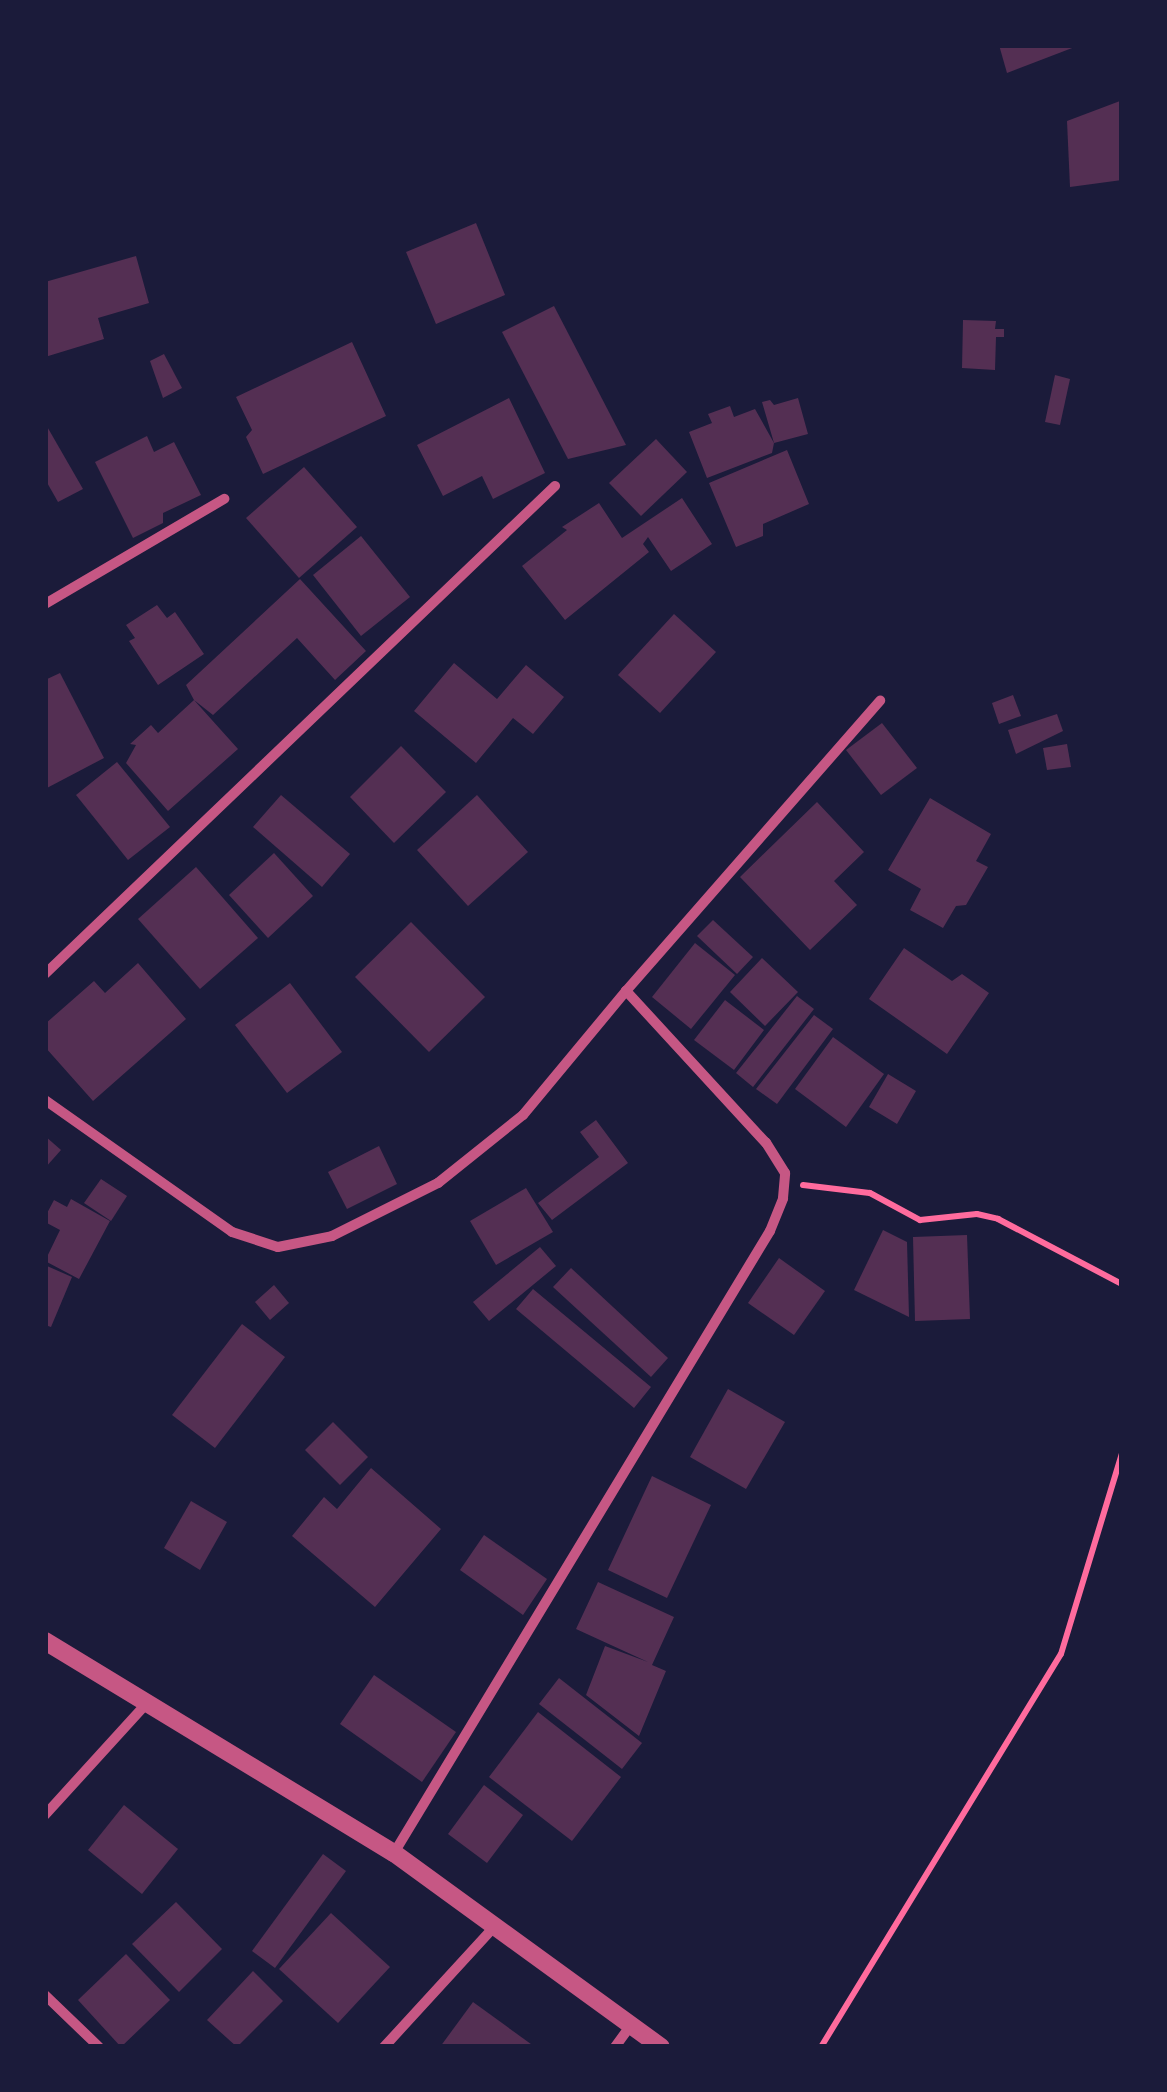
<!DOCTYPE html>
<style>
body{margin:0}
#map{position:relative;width:1167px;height:2092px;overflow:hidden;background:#1b1b3a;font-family:"Varela Round",sans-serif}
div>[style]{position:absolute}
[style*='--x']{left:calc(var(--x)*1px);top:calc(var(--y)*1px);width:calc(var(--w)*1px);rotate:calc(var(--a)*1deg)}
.building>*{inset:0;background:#542f53}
.path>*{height:6px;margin:-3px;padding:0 3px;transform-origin:3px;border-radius:3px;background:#ff6b9d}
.minor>*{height:10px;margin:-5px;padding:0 5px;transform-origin:5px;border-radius:5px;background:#c65784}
.tertiary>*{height:18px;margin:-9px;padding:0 9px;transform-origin:9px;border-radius:9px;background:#c65784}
span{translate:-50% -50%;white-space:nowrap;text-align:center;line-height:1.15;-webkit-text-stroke:10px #1b1b3a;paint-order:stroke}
.frame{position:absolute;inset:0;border:48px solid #1b1b3a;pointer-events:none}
</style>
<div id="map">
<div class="building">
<i style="clip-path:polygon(999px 45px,1080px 45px,1007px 73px)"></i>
<i style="clip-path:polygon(1120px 101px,1122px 180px,1070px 187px,1067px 121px)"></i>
<i style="clip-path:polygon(476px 223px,505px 295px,436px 324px,406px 252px)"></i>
<i style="clip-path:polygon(136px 256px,149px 303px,98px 318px,104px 339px,45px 357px,45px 282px)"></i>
<i style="clip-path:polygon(554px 306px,626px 445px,568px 459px,502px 332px)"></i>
<i style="clip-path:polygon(963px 320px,996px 321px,995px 329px,1004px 329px,1004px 337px,996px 337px,995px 370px,962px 368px)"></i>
<i style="clip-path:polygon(352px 342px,386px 416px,263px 474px,246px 437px,252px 430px,236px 397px)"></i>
<i style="clip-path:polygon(164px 354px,182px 388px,163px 398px,150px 361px)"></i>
<i style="clip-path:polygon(1055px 375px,1070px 379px,1060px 425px,1045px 422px)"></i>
<i style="clip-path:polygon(509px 398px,545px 473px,493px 499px,482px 476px,443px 496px,417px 445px)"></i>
<i style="clip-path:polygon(798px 398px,808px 434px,774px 443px,762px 402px,770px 400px,774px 405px)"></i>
<i style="clip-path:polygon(730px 406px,734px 417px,755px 409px,774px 443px,772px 453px,707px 478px,689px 432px,712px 423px,708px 414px)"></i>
<i style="clip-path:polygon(45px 423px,83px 489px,58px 502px,45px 479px)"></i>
<i style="clip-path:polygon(147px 436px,154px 452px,174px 442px,201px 495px,163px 513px,163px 523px,133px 538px,95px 462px)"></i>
<i style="clip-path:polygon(656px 439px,687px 472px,641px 516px,609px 483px)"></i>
<i style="clip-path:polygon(787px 450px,809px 504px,763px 524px,763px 536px,736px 547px,709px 483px)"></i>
<i style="clip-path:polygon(304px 467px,357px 527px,299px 578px,246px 518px)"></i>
<i style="clip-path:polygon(682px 498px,712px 544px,671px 571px,648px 537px,643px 544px,649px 552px,565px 620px,522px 566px,567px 530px,562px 527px,599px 503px,622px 538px)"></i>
<i style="clip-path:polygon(361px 536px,410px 597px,361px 636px,313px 575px)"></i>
<i style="clip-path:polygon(300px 579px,366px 651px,335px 680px,297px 638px,213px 715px,194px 700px,238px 749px,168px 811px,126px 763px,136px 745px,130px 744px,151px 725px,158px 733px,194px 700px,186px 685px)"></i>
<i style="clip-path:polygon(157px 605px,167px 618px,175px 612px,204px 654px,158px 685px,129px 641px,135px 638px,126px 625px)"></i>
<i style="clip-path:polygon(674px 614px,716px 652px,660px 713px,618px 675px)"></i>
<i style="clip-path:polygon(454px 663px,497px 699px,526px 665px,564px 697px,533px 734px,513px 718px,476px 763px,414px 711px)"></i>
<i style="clip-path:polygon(60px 673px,104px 758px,45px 789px,45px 680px)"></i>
<i style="clip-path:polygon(1013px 695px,1021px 716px,999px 724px,992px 703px)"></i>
<i style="clip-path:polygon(1057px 714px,1063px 731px,1016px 754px,1008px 730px)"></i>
<i style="clip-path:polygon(882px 723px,917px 768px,881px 795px,846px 750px)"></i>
<i style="clip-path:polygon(1067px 744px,1071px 767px,1047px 770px,1043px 748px)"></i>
<i style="clip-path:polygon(401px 746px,446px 792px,394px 843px,350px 797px)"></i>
<i style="clip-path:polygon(117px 762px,170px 827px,128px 860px,76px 795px)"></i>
<i style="clip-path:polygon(281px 795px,350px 854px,322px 887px,253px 827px)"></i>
<i style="clip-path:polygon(477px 795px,528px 852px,468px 906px,417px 850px)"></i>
<i style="clip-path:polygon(930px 798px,991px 834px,976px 861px,988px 867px,966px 905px,956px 906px,943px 928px,910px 910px,921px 889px,888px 870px)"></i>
<i style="clip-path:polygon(817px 802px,864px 852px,834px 881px,857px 905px,810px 950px,740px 877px)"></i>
<i style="clip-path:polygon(274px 853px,313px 896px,268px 938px,229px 895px)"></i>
<i style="clip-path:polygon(196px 867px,258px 938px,200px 989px,138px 919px)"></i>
<i style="clip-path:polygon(713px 920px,753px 957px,737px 974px,697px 936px)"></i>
<i style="clip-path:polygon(411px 922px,485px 997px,429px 1052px,355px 977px)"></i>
<i style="clip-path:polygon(695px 943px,735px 975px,691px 1029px,652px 997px)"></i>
<i style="clip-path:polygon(904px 948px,952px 981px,962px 974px,989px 993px,947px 1054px,869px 999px)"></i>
<i style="clip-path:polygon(762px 958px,798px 992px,765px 1026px,730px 992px)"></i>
<i style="clip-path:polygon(138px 963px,186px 1019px,93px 1101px,45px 1047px,45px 1024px,94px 981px,105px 993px)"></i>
<i style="clip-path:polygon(290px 983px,342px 1052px,287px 1093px,235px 1025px)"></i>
<i style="clip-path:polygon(797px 996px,814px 1009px,753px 1087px,736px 1073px)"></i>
<i style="clip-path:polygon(725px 1000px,764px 1030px,734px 1070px,694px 1040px)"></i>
<i style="clip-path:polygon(814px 1015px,833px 1029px,777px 1104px,756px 1089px)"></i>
<i style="clip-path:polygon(833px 1037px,884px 1074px,846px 1127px,795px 1089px)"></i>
<i style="clip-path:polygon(888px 1074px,916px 1091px,897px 1124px,869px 1107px)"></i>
<i style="clip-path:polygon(596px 1120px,628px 1163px,552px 1220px,538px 1203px,599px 1157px,580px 1132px)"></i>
<i style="clip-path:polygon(45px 1136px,61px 1150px,45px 1168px)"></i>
<i style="clip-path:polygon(379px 1146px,397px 1184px,347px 1209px,328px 1172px)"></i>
<i style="clip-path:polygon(101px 1179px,127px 1196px,111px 1221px,84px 1203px)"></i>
<i style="clip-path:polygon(526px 1188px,553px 1232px,496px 1265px,470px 1221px)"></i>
<i style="clip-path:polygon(71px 1199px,110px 1221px,79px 1279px,45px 1261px,60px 1230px,45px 1222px,45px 1217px,54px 1200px,67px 1207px)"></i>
<i style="clip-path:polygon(883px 1230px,907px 1242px,909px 1317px,854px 1290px)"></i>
<i style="clip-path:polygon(967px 1235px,970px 1319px,915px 1321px,913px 1237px)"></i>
<i style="clip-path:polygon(540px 1247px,556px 1266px,489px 1321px,473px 1302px)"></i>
<i style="clip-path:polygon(779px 1258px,825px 1291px,794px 1335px,748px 1303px)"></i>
<i style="clip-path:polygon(47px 1266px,72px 1277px,51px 1327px,45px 1325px)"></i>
<i style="clip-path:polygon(571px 1268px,668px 1358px,651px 1377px,553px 1287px)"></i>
<i style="clip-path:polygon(274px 1285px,289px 1303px,270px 1320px,255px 1302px)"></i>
<i style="clip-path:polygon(533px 1289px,651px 1387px,634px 1408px,516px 1309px)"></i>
<i style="clip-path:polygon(242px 1324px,285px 1357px,215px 1448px,172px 1415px)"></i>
<i style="clip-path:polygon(728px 1389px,785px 1422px,746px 1489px,690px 1457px)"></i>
<i style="clip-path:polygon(333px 1422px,368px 1457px,340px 1485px,305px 1450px)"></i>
<i style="clip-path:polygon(371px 1468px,441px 1529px,375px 1607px,292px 1536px,324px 1497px,337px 1509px)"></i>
<i style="clip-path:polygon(652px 1476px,711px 1505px,667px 1598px,608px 1570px)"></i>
<i style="clip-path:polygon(191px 1501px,227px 1522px,200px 1570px,164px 1548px)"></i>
<i style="clip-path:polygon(484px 1535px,547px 1579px,523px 1615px,460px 1570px)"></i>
<i style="clip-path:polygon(598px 1582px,674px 1617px,652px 1665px,666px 1671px,639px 1736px,586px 1695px,605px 1646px,648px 1662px,576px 1629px)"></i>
<i style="clip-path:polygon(374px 1675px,456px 1732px,422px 1782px,340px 1724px)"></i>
<i style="clip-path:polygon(559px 1678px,642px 1743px,622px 1769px,539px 1704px)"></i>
<i style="clip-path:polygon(538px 1712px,621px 1777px,572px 1841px,489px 1777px)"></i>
<i style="clip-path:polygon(484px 1785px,523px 1815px,487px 1863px,448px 1834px)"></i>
<i style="clip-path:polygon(124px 1805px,178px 1849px,142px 1894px,88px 1850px)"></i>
<i style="clip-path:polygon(323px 1854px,346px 1871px,275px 1968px,252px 1951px)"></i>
<i style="clip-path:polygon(176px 1902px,222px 1949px,179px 1992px,132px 1944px)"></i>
<i style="clip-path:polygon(331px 1913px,390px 1967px,338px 2023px,279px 1969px)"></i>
<i style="clip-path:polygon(126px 1954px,170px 2000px,121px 2047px,78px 2000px)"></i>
<i style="clip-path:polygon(253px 1971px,283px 2001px,237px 2047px,207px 2020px)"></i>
<i style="clip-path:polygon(473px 2002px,535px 2047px,440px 2047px)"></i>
</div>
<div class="path">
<i style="--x:803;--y:1185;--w:67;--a:6.8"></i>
<i style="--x:870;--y:1193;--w:57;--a:28.4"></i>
<i style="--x:920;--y:1220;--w:57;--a:-6"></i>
<i style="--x:977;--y:1214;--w:22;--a:13"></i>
<i style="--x:998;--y:1219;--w:140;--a:27.7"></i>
<i style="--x:821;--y:2047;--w:460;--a:-58.6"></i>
<i style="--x:1061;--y:1654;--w:210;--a:-73.1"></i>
</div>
<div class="minor">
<i style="--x:45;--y:604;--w:208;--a:-30.4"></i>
<i style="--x:45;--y:974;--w:706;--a:-43.74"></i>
<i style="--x:45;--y:1100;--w:229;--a:35.2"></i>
<i style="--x:232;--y:1232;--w:48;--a:18.1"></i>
<i style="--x:278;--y:1247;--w:55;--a:-11.5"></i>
<i style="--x:332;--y:1236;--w:119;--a:-26.6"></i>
<i style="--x:438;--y:1183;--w:109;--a:-38.7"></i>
<i style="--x:523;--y:1115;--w:161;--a:-50.3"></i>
<i style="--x:626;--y:991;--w:386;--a:-48.8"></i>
<i style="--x:45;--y:1815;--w:151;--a:-47.7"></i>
<i style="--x:394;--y:1853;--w:727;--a:-58.85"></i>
<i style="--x:770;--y:1231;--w:35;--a:-68"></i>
<i style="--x:783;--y:1198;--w:25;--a:-85"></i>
<i style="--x:785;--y:1173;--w:36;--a:-122"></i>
<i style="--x:766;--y:1143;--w:207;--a:-132.6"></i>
<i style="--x:45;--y:1995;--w:75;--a:43.9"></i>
<i style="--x:384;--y:2047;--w:164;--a:-47.5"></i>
<i style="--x:615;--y:2047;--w:29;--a:-54"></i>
</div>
<div class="tertiary">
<i style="--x:45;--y:1641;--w:408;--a:31.3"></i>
<i style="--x:394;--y:1853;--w:330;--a:36"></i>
</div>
<div class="frame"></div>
</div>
